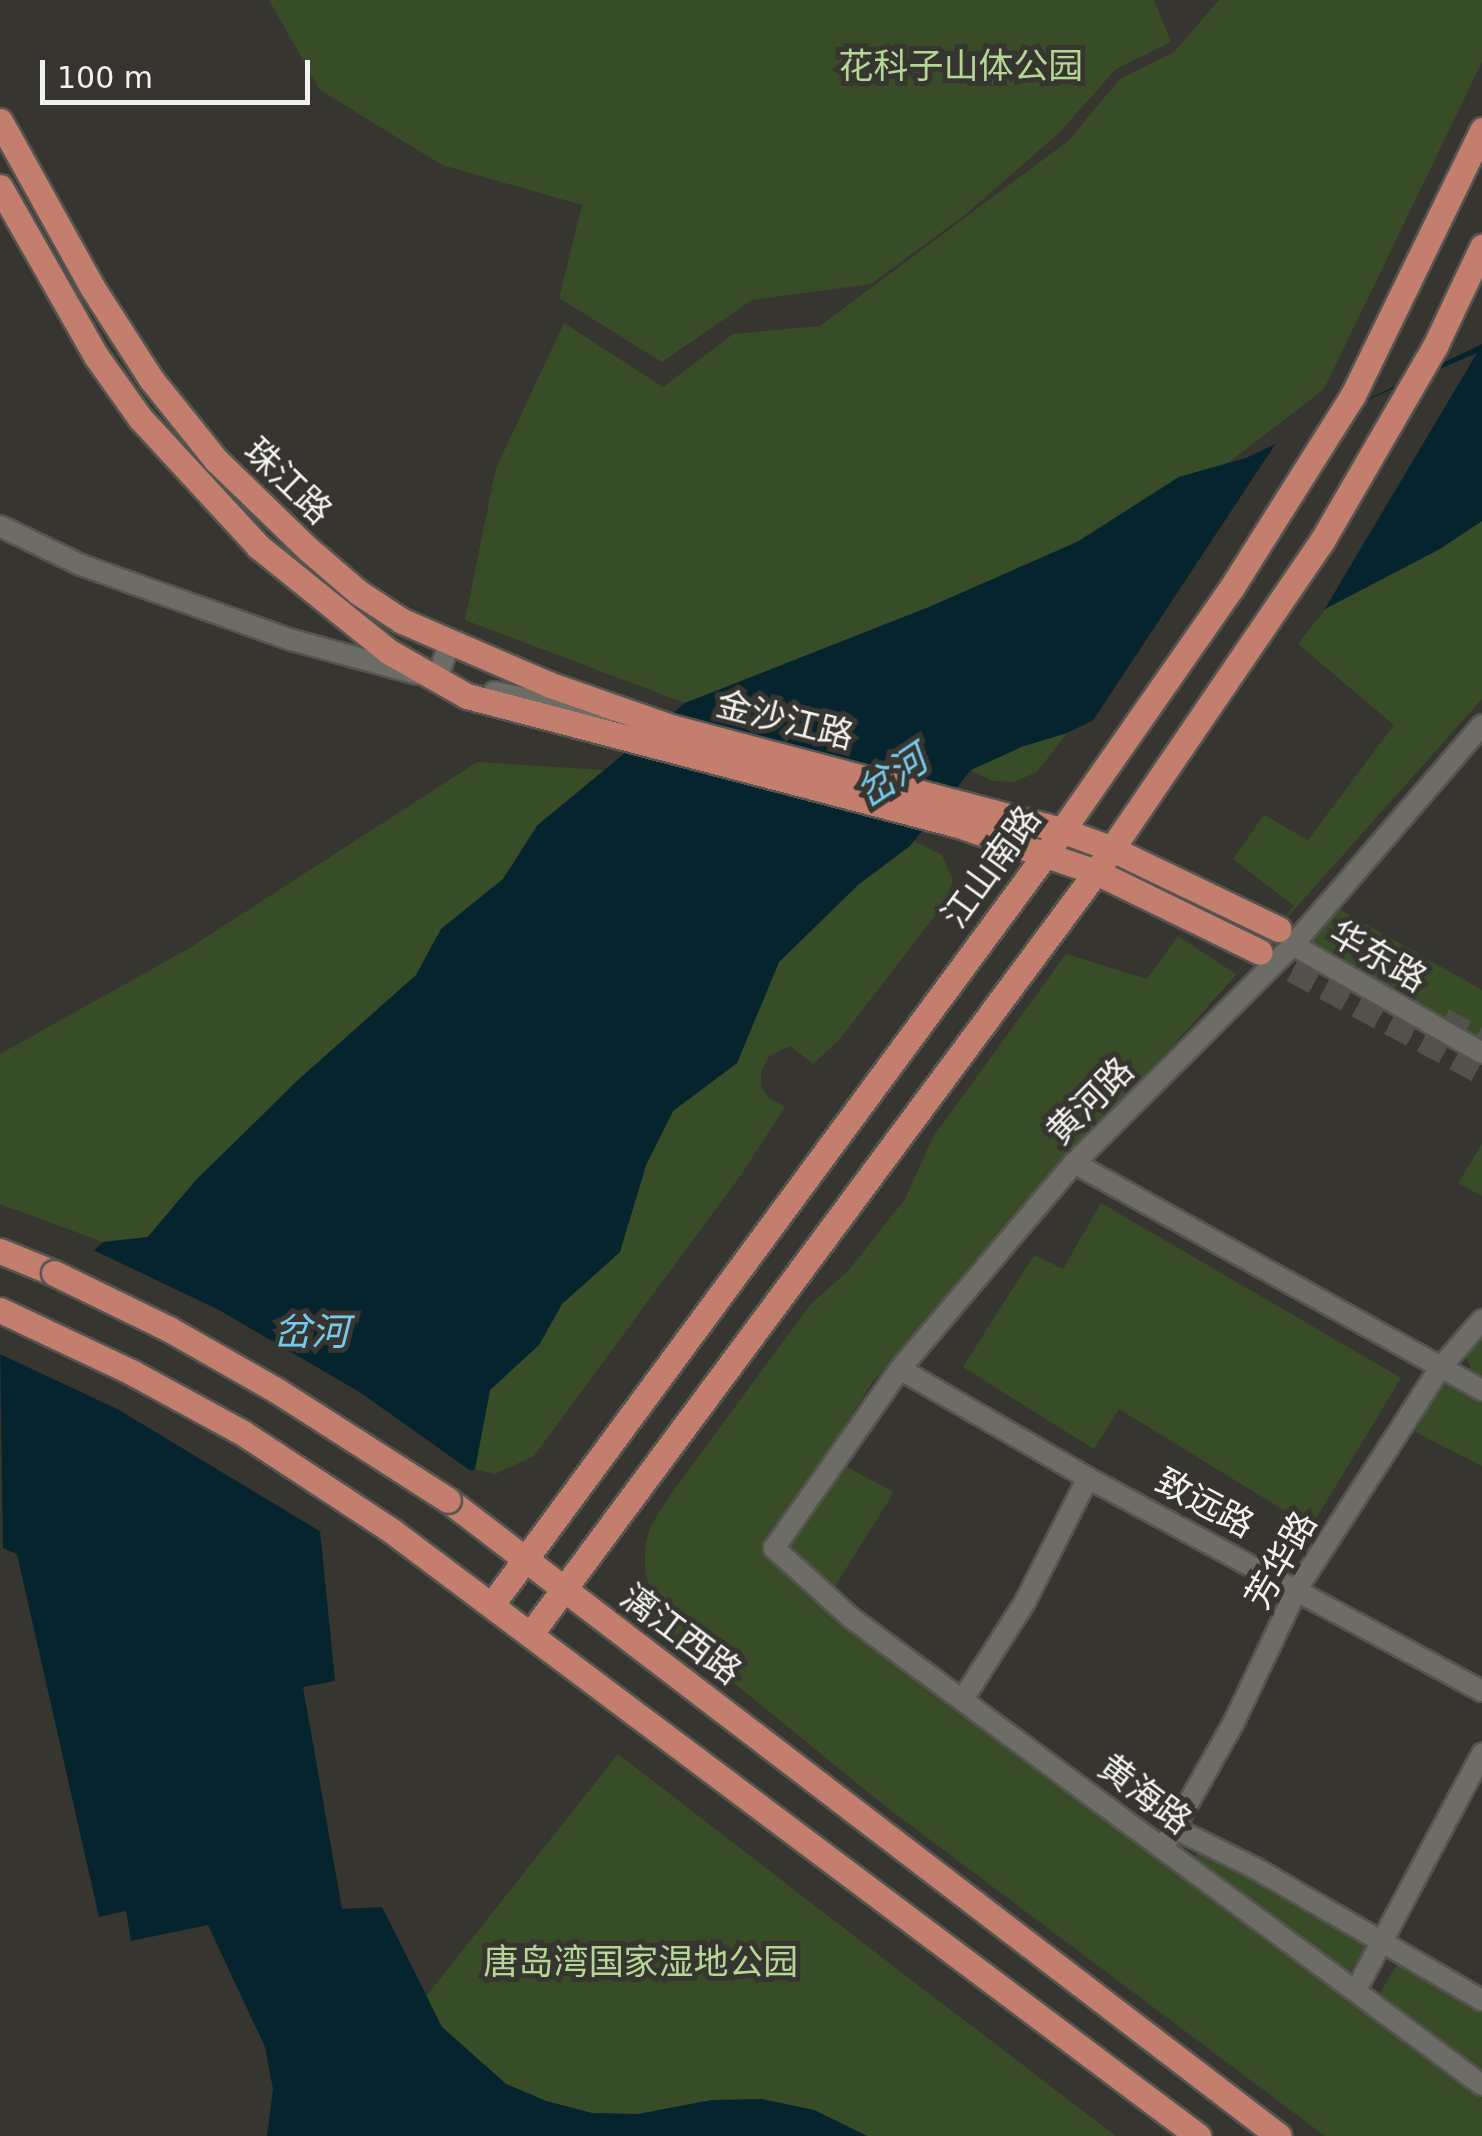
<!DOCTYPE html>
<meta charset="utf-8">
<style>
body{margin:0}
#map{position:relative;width:1482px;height:2136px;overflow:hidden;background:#363530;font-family:"DejaVu Sans","Noto Sans SC",sans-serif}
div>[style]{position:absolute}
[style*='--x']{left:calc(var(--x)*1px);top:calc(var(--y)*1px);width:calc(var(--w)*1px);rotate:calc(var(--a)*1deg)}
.green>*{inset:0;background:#394c28}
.water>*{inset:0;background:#06242e}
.pier>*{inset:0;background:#363530}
.major-tunnel>*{height:25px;margin-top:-12.5px;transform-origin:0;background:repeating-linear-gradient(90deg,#52514c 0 25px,transparent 0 37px)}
.roads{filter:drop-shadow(2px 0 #555450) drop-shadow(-2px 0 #555450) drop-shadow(0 2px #555450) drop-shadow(0 -2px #555450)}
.minor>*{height:20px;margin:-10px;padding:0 10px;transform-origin:10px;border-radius:10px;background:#6d6c65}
.major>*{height:25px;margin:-12.5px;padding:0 12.5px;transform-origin:12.5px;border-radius:12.5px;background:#c37e6e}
.bridges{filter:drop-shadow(2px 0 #555450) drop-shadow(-2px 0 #555450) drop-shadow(0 2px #555450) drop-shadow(0 -2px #555450)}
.major-bridge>*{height:25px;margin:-12.5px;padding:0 12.5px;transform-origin:12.5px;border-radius:12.5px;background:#c37e6e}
span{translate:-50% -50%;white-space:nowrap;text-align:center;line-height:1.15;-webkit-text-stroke:10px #363530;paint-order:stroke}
.park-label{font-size:35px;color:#b3d795}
.street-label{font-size:35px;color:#f2f2ee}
.water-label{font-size:38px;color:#75cbed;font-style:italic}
.scale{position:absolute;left:40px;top:60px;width:270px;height:45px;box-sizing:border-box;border:5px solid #f2f2ee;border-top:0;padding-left:12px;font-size:30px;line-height:35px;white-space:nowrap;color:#f2f2ee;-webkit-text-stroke:8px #363530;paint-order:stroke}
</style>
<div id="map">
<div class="green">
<i style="clip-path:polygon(269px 0,1154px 0,1171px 42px,1116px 69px,1059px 133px,966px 214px,871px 284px,752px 300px,662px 362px,559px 298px,582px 205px,442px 165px,320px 90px)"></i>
<i style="clip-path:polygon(1219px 0,1482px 0,1482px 62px,1324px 389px,1228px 463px,1179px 477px,1077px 542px,929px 607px,685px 703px,465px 620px,496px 468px,564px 323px,663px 387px,733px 334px,820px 326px,1068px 141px,1120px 79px,1174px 52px)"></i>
<i style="clip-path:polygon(1482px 521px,1482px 699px,872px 1383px,765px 1550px,775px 1563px,1482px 2092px,1482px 2136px,1325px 2136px,885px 1806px,664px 1626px,645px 1573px,645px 1547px,650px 1527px,671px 1494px,810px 1305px,849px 1270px,905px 1199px,933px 1137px,1066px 954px,1147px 979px,1178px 936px,1236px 974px,1294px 906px,1233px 859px,1264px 815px,1308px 840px,1394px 725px,1298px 644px,1325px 609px)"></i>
<i style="clip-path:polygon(1067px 733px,1037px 772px,1014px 782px,992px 781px,971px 770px,1021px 747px)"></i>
<i style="clip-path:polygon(477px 762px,604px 770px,537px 825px,503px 879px,441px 929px,416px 975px,298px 1080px,196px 1180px,147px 1237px,103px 1242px,0 1204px,0 1054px,188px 949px)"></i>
<i style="clip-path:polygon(914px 841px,942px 855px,953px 880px,947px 900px,840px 1039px,813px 1064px,790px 1046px,769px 1056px,761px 1072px,761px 1086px,768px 1097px,785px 1107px,743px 1172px,534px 1456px,495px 1474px,475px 1469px,490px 1390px,539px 1345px,562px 1304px,620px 1252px,646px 1165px,674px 1110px,737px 1063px,779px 962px,858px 885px)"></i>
<i style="clip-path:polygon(1338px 908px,1482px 990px,1482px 1043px,1306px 942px)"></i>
<i style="clip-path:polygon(1482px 1144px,1482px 1196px,1458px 1183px)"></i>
<i style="clip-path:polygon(1101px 1203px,1401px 1378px,1311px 1527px,1119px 1409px,1094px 1449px,963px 1367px,1034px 1255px,1063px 1269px)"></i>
<i style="clip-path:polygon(1482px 1338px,1482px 1379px,1474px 1375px,1466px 1357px)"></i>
<i style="clip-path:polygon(1443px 1377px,1482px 1397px,1482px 1466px,1415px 1432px)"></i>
<i style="clip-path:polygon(843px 1465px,894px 1492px,832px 1591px,782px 1547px)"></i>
<i style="clip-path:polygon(618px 1754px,897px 1969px,1116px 2136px,867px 2136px,814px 2110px,712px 2100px,638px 2114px,592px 2113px,546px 2101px,506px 2084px,442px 2027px,424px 1999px)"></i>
<i style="clip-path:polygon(1203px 1845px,1369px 1944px,1348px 1975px,1193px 1859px)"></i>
<i style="clip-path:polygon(1399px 1961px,1482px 2010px,1482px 2076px,1377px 1998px)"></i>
</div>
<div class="water">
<i style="clip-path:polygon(1482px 344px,1482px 521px,1440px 549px,1325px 609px,1067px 733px,1021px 747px,971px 770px,910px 846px,858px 885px,779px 962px,737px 1063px,673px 1111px,646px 1165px,620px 1252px,562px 1304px,539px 1345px,490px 1390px,475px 1469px,320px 1531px,335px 1681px,303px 1687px,342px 1909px,382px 1907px,442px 2027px,506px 2084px,546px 2101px,592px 2113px,638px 2114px,712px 2100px,762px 2099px,814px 2110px,867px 2136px,267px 2136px,273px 2089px,265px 2047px,208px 1925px,131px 1941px,126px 1911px,99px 1917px,17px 1554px,3px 1548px,0 1341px,103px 1242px,148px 1237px,196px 1180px,298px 1080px,416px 975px,441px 929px,503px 879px,537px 826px,685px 703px,929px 607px,1077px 542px,1179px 477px,1246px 458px)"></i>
</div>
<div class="pier">
<i style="clip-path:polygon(1477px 353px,1320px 617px,1088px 728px,1280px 437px)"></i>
<i style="clip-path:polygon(89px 1248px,219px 1310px,361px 1393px,475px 1474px,326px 1535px,119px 1410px,0 1354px,0 1334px)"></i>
</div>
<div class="major-tunnel">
<i style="--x:1260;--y:952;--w:252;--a:28.4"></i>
<i style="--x:1443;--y:1020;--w:44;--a:28.3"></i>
</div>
<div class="roads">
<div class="minor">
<i style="--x:0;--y:526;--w:90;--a:25.7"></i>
<i style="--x:81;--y:565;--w:224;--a:19.6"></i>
<i style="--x:292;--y:640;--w:130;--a:15.2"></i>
<i style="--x:437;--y:680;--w:38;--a:-72"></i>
<i style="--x:494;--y:692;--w:115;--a:11"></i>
<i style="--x:1482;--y:725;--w:290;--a:130.7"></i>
<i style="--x:1293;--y:945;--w:309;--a:135.1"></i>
<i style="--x:1074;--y:1163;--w:270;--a:130.2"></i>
<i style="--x:900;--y:1369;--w:219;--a:125.1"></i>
<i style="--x:774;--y:1548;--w:103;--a:42.2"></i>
<i style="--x:850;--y:1617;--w:786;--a:36.52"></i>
<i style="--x:1293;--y:945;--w:218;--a:29.7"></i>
<i style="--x:1074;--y:1163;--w:467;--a:29.1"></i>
<i style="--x:900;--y:1369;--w:217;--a:30.1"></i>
<i style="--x:1088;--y:1478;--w:448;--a:28.4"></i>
<i style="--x:963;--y:1699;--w:115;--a:-57.4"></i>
<i style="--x:1025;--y:1602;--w:139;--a:-63.1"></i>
<i style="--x:1176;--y:1829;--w:88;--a:26.3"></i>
<i style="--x:1255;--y:1868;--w:263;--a:30.2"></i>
<i style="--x:1163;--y:1848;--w:142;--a:-60.6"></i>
<i style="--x:1233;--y:1724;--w:149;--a:-64.6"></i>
<i style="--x:1297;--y:1589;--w:263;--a:-57.1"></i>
<i style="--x:1440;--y:1368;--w:64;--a:-48.8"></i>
<i style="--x:1356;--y:1990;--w:268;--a:-61.9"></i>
</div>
<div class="major">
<i style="--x:0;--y:121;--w:190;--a:61"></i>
<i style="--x:92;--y:287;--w:109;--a:57.3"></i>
<i style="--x:151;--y:379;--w:104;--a:51.3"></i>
<i style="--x:216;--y:460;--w:128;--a:44.1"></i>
<i style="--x:308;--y:549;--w:66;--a:40.7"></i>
<i style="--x:358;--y:592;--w:53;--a:33.4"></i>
<i style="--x:402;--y:621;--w:159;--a:23.3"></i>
<i style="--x:548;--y:684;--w:130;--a:19.3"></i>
<i style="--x:671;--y:727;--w:403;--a:14.8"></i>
<i style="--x:1061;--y:830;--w:52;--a:20.2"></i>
<i style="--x:1110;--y:848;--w:187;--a:25.7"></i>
<i style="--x:0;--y:187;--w:194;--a:60.4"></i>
<i style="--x:96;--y:356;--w:76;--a:54.6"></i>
<i style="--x:140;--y:418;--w:174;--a:47.3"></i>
<i style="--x:258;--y:546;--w:167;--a:38.9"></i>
<i style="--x:388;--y:651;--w:91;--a:29.7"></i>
<i style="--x:467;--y:696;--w:508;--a:14.72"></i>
<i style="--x:958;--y:825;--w:146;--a:18.8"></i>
<i style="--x:1096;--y:872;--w:182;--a:26"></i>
<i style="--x:0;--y:1251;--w:58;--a:22.2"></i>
<i style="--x:0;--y:1310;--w:147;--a:25.3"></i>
<i style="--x:133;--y:1373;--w:125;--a:28.6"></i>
<i style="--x:243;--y:1433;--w:178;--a:33.3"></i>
<i style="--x:392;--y:1531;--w:1008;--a:36.89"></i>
<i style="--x:448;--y:1500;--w:1046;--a:37.43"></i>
<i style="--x:493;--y:1603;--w:930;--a:-53.57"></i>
<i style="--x:1045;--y:855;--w:327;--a:-55.1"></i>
<i style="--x:1232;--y:587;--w:227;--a:-57.8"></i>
<i style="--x:1353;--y:395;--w:295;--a:-64"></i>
<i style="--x:532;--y:1632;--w:946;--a:-53.42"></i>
<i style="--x:1096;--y:872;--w:401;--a:-55.7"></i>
<i style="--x:1322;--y:541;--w:225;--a:-59.9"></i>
<i style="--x:1435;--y:346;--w:110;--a:-64.6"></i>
</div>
</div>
<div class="bridges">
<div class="major-bridge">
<i style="--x:54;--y:1273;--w:128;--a:26"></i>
<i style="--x:169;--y:1329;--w:123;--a:29.7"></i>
<i style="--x:276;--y:1390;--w:204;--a:32.6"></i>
</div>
</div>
<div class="park-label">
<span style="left:961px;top:66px">花科子山体公园</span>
<span style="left:641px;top:1962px">唐岛湾国家湿地公园</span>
</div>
<div class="street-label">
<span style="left:288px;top:481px;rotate:44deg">珠江路</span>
<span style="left:785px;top:720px;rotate:14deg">金沙江路</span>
<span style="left:991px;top:867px;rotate:-54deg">江山南路</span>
<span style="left:1378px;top:956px;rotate:30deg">华东路</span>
<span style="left:1090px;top:1101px;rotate:-45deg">黄河路</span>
<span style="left:1205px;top:1503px;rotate:28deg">致远路</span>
<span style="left:1281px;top:1560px;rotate:-60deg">芳华路</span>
<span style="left:681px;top:1634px;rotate:37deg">漓江西路</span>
<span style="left:1145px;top:1794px;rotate:37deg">黄海路</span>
</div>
<div class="water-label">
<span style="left:892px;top:777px;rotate:-34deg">岔河</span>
<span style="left:311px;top:1333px">岔河</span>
</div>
<div class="scale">100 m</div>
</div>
